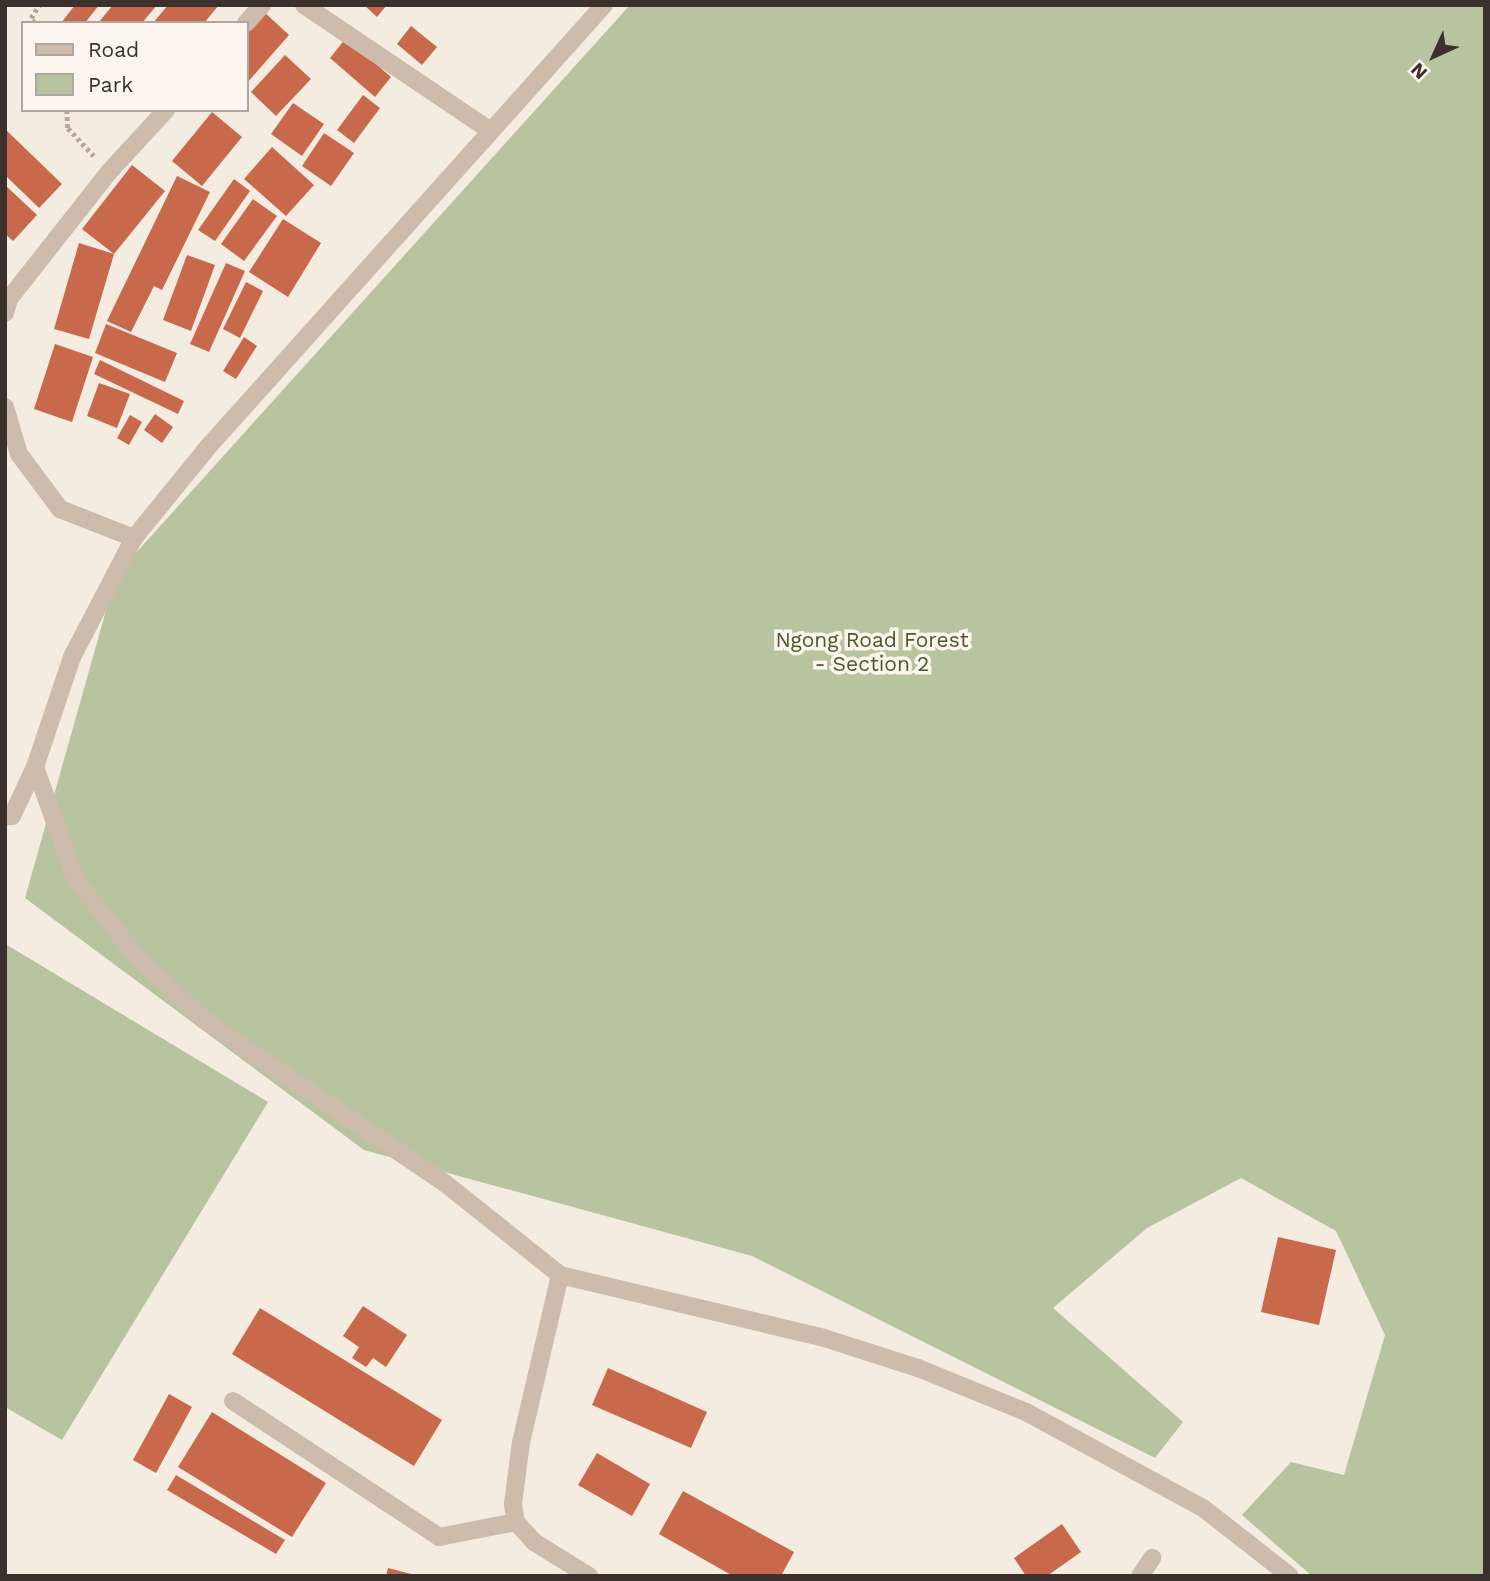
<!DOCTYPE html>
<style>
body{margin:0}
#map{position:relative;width:1490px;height:1581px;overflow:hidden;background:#f4ebe1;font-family:"Work Sans",sans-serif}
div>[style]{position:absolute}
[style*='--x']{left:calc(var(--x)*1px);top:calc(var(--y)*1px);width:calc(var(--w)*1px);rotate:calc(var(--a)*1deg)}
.green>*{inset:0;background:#b8c4a0}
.building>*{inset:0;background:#c8694b}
.path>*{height:4.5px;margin-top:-2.25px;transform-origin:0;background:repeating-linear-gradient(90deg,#b9a596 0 3.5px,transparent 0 7px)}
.street>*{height:18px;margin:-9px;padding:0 9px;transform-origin:9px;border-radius:9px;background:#cdbbac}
span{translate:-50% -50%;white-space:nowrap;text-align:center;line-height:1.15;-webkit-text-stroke:7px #fbf5ee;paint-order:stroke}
.park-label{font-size:21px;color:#4a5a2e}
.frame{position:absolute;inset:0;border:7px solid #3b302b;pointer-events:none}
.legend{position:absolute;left:21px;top:21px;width:228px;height:91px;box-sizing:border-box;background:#fbf5ee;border:2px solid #aea6a0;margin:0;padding:9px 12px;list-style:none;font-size:21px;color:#3b302b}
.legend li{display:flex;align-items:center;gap:14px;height:35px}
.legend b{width:35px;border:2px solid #aea6a0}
.north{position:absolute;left:1399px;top:21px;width:70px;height:70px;-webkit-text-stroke:5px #fbf5ee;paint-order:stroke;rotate:225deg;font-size:19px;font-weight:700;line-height:28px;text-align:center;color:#3b302b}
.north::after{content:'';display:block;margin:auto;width:24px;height:32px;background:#3b302b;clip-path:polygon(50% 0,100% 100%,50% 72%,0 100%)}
</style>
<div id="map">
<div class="green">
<i style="clip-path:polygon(630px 5px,1485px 5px,1485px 1576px,1312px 1576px,1242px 1515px,1291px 1462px,1344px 1475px,1385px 1335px,1336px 1231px,1241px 1178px,1147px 1228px,1053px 1308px,1183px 1422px,1155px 1458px,752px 1256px,364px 1150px,25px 898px,116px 575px)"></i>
<i style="clip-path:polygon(7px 945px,268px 1102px,62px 1440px,5px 1407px)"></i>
</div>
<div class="building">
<i style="clip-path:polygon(75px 5px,99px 5px,85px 23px,61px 23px)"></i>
<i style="clip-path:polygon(113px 5px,157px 5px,142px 23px,98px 23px)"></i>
<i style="clip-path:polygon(168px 5px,219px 5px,204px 23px,153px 23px)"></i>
<i style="clip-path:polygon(364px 5px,387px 5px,377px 17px)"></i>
<i style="clip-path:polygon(263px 11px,289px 35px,247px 83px,247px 29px)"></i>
<i style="clip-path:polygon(411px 26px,437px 47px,422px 65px,397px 44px)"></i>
<i style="clip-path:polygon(346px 38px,391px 77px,375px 97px,330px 58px)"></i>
<i style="clip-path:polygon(285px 55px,311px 79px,276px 116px,251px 92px)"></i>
<i style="clip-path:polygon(363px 95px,380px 108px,354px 143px,337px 130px)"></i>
<i style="clip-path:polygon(293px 103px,324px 124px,302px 156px,271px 134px)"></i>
<i style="clip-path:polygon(212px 112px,242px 137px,202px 186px,172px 161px)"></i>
<i style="clip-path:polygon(5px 129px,62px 184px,39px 208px,5px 175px)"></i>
<i style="clip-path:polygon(324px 133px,354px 153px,331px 186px,302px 166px)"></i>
<i style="clip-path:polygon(272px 147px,314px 185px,286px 216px,244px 179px)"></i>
<i style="clip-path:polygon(132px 165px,165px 191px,114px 254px,89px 339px,54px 329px,79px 243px,114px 254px,82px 229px)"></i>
<i style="clip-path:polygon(177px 176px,210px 192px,162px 290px,154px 286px,131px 332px,107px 321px)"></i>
<i style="clip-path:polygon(234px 179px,250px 191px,215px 241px,198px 230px)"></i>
<i style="clip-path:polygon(5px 185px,37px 215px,13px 241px,5px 234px)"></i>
<i style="clip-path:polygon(253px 199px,277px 216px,244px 261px,221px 244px)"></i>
<i style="clip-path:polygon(283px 219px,321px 243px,288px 297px,249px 272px)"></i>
<i style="clip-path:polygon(187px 255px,215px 265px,191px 331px,163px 320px)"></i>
<i style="clip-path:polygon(226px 263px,245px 271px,209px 352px,190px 344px)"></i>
<i style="clip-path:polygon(246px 282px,263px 291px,240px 338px,223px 329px)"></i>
<i style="clip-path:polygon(106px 324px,177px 353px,165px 382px,95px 353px)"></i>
<i style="clip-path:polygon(244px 337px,257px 346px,236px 379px,223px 371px)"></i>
<i style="clip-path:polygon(55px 344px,93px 357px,72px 422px,34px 409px)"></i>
<i style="clip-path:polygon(100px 360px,184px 401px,178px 414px,94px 374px)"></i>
<i style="clip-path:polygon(99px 383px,130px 394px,117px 428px,87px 416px)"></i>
<i style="clip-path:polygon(155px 414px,173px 427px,162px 443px,144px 430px)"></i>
<i style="clip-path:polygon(130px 415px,142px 422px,129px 445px,117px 438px)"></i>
<i style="clip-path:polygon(1278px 1237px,1336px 1250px,1319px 1325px,1261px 1312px)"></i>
<i style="clip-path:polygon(363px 1306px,407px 1335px,386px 1367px,373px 1358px,366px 1367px,352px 1358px,359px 1347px,343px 1336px)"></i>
<i style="clip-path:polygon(260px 1308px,442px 1420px,414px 1466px,232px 1354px)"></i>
<i style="clip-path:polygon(608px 1368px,707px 1412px,691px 1448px,592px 1405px)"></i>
<i style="clip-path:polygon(169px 1394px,192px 1407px,156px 1473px,133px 1460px)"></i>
<i style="clip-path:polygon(212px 1412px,326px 1483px,292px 1537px,178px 1467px)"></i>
<i style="clip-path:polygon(597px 1453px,650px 1484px,632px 1516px,578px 1485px)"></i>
<i style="clip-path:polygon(176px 1475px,285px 1540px,276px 1554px,167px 1490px)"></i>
<i style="clip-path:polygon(683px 1491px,794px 1552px,781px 1576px,733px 1576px,659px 1534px)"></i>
<i style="clip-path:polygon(1062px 1524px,1081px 1552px,1047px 1576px,1026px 1576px,1014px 1558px)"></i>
<i style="clip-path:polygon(388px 1568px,415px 1575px,415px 1576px,386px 1576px)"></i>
</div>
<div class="path">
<i style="--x:34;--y:23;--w:6;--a:-121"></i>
<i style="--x:31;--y:18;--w:15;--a:-58"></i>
<i style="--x:67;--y:110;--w:18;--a:87"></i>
<i style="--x:68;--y:128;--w:38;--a:47"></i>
</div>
<div class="street">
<i style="--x:304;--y:5;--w:223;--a:34"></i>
<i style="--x:246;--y:23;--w:24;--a:-48"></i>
<i style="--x:5;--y:313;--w:15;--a:-74"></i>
<i style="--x:9;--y:299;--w:162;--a:-51.8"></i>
<i style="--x:109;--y:172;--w:84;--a:-47.4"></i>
<i style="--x:5;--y:407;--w:49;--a:73.4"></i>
<i style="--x:19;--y:454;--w:69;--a:53.3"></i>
<i style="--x:60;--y:509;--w:79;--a:21.4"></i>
<i style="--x:35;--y:767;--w:120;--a:70.1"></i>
<i style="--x:76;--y:880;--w:95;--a:51.4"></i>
<i style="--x:135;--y:954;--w:95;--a:43.7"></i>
<i style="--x:204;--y:1020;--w:292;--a:34.1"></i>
<i style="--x:446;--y:1184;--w:146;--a:38.6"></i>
<i style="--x:560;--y:1275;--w:271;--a:13.4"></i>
<i style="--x:824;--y:1338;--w:99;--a:17.7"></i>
<i style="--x:918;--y:1368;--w:117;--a:22.2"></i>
<i style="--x:1026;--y:1412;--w:201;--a:28.5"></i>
<i style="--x:1203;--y:1508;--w:110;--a:38"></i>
<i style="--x:5;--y:816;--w:7;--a:0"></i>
<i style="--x:12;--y:816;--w:54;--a:-64.9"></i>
<i style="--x:35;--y:767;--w:116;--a:-71.4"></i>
<i style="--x:72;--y:657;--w:134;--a:-62.5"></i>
<i style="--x:134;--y:538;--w:117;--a:-50.9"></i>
<i style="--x:208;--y:447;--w:593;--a:-48.14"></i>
<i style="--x:560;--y:1275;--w:171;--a:103.1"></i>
<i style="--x:521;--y:1442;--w:63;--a:97.4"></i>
<i style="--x:513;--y:1504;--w:18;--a:81"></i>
<i style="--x:516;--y:1522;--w:27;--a:48"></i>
<i style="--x:534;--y:1542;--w:65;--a:31.7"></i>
<i style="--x:233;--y:1401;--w:247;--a:33.4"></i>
<i style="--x:439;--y:1537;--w:78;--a:-11"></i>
<i style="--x:1140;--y:1576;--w:22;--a:-56"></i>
</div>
<div class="park-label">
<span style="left:872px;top:652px">Ngong Road Forest<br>- Section 2</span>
</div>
<div class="frame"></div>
<ul class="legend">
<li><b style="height:9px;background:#cdbbac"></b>Road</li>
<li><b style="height:19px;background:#b8c4a0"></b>Park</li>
</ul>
<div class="north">N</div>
</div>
